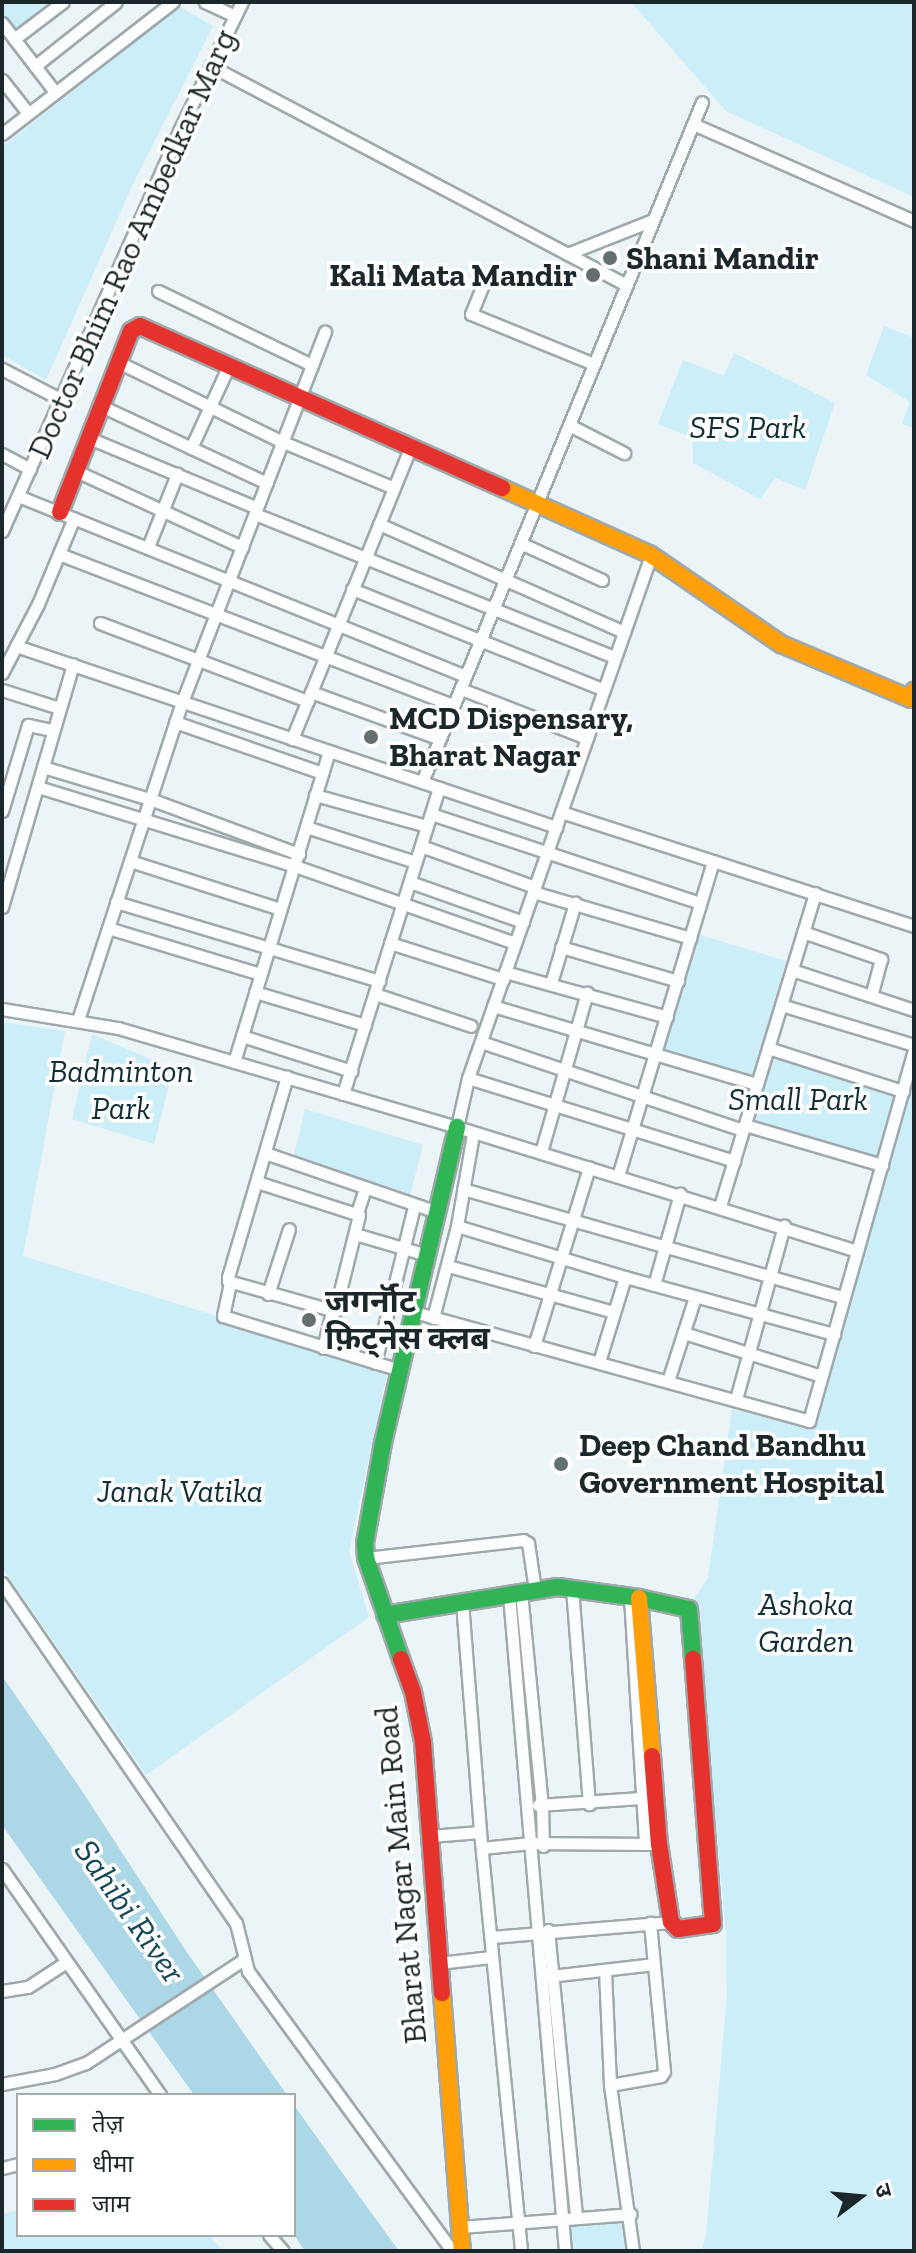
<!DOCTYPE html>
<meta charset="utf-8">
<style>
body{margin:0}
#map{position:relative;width:916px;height:2253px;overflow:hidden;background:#ebf4f7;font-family:"Zilla Slab","Noto Sans Devanagari",serif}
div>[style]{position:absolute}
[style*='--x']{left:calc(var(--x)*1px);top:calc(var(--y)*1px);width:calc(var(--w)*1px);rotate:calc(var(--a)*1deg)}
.green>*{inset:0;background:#cceef9}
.water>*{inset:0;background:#abd7e6}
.roads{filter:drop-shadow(2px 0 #9fa8ab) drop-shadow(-2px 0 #9fa8ab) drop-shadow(0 2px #9fa8ab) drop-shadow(0 -2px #9fa8ab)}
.street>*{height:11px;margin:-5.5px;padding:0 5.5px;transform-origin:5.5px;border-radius:5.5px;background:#fcfdfe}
.fast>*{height:16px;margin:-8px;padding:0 8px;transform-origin:8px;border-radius:8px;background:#30b455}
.slow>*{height:16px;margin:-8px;padding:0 8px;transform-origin:8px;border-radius:8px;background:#ff9f0a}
.jam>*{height:16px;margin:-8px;padding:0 8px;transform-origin:8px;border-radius:8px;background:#e5322d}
.dots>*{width:22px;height:22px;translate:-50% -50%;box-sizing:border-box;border:4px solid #fff;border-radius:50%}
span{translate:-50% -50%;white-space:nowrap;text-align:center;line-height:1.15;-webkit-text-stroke:7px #fff;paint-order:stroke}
.street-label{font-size:32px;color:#1b272a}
.poi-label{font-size:32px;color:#1b272a;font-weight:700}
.left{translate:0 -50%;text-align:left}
.right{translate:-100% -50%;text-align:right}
.park-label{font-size:32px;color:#122f38;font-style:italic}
.water-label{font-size:34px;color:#154957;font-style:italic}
.frame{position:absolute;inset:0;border:4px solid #1b272a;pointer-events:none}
.legend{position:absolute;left:16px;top:2093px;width:280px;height:144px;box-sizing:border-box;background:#fff;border:2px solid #a4a9aa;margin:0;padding:10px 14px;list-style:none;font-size:24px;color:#1b272a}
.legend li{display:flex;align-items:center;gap:16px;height:40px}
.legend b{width:40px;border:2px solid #a4a9aa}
.north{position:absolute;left:820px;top:2157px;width:80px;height:80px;-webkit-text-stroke:6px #fff;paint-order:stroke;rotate:74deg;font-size:22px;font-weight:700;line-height:32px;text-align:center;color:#1b272a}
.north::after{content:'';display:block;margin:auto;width:28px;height:36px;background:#1b272a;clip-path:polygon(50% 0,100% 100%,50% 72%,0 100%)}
</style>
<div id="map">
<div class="green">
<i style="clip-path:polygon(2px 2px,56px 2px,16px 34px,2px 16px)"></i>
<i style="clip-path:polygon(631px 2px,914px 2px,914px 197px,726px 111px)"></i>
<i style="clip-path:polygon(180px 7px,213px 26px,134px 182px,46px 380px,2px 355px,2px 147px)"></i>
<i style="clip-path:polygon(884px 326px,914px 338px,914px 428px,902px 424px,910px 402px,866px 375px)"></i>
<i style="clip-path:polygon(734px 353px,835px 403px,805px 490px,775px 478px,760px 499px,693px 463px,693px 438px,658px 424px,683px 360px,724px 376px)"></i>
<i style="clip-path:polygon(697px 934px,786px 961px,753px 1075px,663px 1048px)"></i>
<i style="clip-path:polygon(2px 1022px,65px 1031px,23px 1256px,388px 1369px,349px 1551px,369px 1617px,146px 1775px,2px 1567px)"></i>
<i style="clip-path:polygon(92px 1034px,173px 1069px,154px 1144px,72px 1119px)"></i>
<i style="clip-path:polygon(771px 1056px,895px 1097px,878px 1159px,753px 1120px)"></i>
<i style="clip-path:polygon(914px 1064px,914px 2251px,701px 2251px,706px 2236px,727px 1995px,726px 1933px,695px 1597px,708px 1578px,732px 1409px,814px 1430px)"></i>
<i style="clip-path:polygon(305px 1109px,423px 1145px,409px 1200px,292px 1164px)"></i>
<i style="clip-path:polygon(18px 2210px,18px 2235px,209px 2235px,223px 2251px,2px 2251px,2px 2214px)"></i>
<i style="clip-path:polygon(624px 2216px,627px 2251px,570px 2251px,568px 2221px)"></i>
</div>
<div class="water">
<i style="clip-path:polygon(2px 1676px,80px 1788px,186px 1951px,287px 2095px,194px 2095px,2px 1825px)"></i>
<i style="clip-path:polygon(294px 2105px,333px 2160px,399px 2251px,305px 2251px,294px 2235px)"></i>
</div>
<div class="roads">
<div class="street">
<i style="--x:205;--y:2;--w:33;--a:25"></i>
<i style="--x:2;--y:23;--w:87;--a:52.5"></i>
<i style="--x:14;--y:39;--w:61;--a:-37.1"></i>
<i style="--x:35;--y:66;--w:103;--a:-38.3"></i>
<i style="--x:211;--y:66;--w:470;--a:27.8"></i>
<i style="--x:2;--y:80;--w:42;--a:51.8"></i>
<i style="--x:693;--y:124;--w:241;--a:23.7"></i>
<i style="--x:2;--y:134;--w:216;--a:-37.7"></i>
<i style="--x:567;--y:254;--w:92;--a:-21.6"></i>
<i style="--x:486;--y:277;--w:40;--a:112"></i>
<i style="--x:471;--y:314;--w:133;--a:22.1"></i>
<i style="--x:158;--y:291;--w:171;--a:25.7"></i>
<i style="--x:118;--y:362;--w:183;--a:25.9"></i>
<i style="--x:283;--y:442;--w:120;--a:22.5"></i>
<i style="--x:2;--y:369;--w:65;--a:27.3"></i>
<i style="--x:99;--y:405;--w:185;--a:24.9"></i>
<i style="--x:569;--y:425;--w:62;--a:27"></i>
<i style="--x:89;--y:438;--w:182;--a:22.6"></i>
<i style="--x:191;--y:448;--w:91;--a:-65.4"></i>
<i style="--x:2;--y:454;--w:32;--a:28"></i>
<i style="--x:76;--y:471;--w:183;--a:24.6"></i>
<i style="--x:18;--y:496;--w:482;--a:21.9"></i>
<i style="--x:255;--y:514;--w:387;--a:21.7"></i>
<i style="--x:379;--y:524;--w:268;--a:23.8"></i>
<i style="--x:2;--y:531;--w:437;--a:-66.1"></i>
<i style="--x:179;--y:131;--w:144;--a:-64"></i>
<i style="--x:520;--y:543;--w:90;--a:24.3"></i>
<i style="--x:148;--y:547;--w:79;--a:-68.3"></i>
<i style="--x:59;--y:554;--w:422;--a:21"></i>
<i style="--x:352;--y:589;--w:271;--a:21.8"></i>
<i style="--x:100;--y:623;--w:222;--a:20.6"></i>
<i style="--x:16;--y:646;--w:570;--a:18.53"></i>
<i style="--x:2;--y:673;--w:78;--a:-62.4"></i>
<i style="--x:38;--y:604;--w:93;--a:-67.3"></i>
<i style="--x:461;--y:689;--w:135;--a:21.3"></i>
<i style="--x:2;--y:690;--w:60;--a:17.5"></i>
<i style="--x:311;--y:692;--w:137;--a:20"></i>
<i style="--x:175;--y:722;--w:156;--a:19.1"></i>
<i style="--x:292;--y:739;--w:314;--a:-67.9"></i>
<i style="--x:43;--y:767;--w:112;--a:16.7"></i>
<i style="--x:150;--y:799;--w:159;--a:20.3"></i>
<i style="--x:422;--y:782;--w:735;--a:-67.62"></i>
<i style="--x:38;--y:787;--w:269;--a:17.1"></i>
<i style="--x:295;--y:866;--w:233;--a:19.3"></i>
<i style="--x:315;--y:795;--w:116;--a:15.5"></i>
<i style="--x:2;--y:811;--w:90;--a:-73.2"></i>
<i style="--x:28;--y:725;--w:25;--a:12"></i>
<i style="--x:561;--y:812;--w:371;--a:17.9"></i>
<i style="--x:431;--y:814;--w:283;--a:18.3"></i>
<i style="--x:306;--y:827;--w:115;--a:17.7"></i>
<i style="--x:421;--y:846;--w:121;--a:19.8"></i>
<i style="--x:130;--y:861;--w:157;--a:17.7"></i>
<i style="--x:410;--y:882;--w:120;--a:19.5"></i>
<i style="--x:533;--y:892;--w:164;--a:16.3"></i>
<i style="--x:116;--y:902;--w:275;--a:16.7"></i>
<i style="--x:2;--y:907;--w:253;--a:-73.7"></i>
<i style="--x:108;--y:928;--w:159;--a:16.8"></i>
<i style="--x:803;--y:932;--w:83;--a:19.1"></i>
<i style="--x:881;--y:959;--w:38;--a:105"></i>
<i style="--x:390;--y:943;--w:119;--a:17.7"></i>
<i style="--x:561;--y:947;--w:122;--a:16.2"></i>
<i style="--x:792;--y:970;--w:128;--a:18.2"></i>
<i style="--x:505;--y:972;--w:168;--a:15.5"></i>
<i style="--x:551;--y:983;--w:84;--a:-73.3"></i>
<i style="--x:255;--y:992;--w:115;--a:16.7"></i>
<i style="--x:375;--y:994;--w:101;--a:18.4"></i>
<i style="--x:781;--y:1005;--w:139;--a:16.7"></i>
<i style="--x:493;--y:1006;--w:275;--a:16.5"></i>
<i style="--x:2;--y:1009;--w:118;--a:9.3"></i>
<i style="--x:118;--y:1028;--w:353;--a:16.3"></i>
<i style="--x:457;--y:1127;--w:419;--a:17.2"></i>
<i style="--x:78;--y:1020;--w:335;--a:-71.9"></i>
<i style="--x:182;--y:702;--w:397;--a:-68.9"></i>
<i style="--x:242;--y:1036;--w:115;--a:17.7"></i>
<i style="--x:481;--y:1042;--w:276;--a:18.6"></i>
<i style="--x:768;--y:1048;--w:142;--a:17.7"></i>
<i style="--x:234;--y:1062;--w:325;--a:-73"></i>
<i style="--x:468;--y:1078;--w:279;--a:17.3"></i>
<i style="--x:343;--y:1094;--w:321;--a:-72.6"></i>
<i style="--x:745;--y:1125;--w:143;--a:16.3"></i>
<i style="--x:457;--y:1127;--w:50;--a:-77.3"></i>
<i style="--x:468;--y:1078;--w:554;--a:-70.71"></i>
<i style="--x:541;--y:1152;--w:166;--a:-73.9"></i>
<i style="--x:265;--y:1153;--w:182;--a:18.9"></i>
<i style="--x:618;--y:1176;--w:329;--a:-73.2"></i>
<i style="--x:257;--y:1182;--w:107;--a:17.9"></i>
<i style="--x:359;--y:1215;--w:99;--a:104"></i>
<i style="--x:335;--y:1311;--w:111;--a:-164.3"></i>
<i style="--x:228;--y:1281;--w:4;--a:-90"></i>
<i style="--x:228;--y:1277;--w:209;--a:-73.6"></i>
<i style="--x:463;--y:1189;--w:395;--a:15.9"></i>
<i style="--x:720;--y:1206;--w:327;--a:-73.1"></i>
<i style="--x:357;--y:1213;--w:26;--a:-72"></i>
<i style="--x:457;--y:1226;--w:176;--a:16.9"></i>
<i style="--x:625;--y:1277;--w:217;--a:15.3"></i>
<i style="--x:355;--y:1234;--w:75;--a:16.3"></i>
<i style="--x:448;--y:1266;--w:172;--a:15.5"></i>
<i style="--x:230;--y:1283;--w:34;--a:102"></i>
<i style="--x:223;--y:1316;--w:185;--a:17"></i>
<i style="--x:654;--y:1285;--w:95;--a:-74.1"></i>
<i style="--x:268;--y:1294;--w:68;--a:-72.1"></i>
<i style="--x:414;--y:1312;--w:410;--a:15.4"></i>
<i style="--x:809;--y:1421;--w:386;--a:-74.2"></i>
<i style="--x:433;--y:1318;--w:95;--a:-75.4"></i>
<i style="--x:457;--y:1226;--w:93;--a:-80.1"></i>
<i style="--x:684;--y:1333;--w:144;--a:17.4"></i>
<i style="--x:534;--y:1346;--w:187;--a:-72.9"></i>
<i style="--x:323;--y:1348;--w:37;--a:-76"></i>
<i style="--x:599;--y:1362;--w:89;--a:-73"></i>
<i style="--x:375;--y:1363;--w:161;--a:-76"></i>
<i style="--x:668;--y:1381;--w:88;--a:-72.2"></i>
<i style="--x:736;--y:1399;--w:180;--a:-74.5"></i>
<i style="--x:366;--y:1558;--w:158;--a:-6.5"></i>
<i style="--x:523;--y:1540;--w:6;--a:31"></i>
<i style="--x:528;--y:1543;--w:48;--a:81.5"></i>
<i style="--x:2;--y:1583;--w:413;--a:55.5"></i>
<i style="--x:236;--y:1923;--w:49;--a:76"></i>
<i style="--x:248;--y:1971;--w:346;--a:53.9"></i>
<i style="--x:572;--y:1588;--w:217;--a:85.5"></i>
<i style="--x:521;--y:1592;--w:214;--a:84.4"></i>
<i style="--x:542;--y:1805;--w:41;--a:88.6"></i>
<i style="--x:509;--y:1595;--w:658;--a:85.12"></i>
<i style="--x:630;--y:1597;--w:247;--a:86.5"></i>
<i style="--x:462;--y:1602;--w:231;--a:85.5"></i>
<i style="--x:480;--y:1832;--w:421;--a:84.4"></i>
<i style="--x:538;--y:1805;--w:103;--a:-3.9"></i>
<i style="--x:430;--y:1836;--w:50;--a:-4.6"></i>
<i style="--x:482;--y:1848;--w:49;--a:-5.8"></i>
<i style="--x:531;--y:1843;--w:119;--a:0.5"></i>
<i style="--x:2;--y:1869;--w:276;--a:55"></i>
<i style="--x:548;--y:1930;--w:289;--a:84.4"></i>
<i style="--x:492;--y:1937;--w:180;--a:-4.8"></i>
<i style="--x:439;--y:1963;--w:52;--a:-6.6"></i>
<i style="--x:605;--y:1970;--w:115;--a:87.5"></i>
<i style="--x:610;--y:2085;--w:168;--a:82.1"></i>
<i style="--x:550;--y:1976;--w:104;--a:-6.6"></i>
<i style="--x:2;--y:1991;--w:26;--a:-9"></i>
<i style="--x:28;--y:1987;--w:45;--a:-33.3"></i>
<i style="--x:2;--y:2084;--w:54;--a:-10.7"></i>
<i style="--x:55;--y:2074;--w:33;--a:-20"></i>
<i style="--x:86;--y:2063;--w:188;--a:-33.3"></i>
<i style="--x:610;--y:2085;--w:52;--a:-10"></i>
<i style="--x:661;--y:2076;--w:6;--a:-59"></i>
<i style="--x:664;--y:2071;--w:149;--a:-95.4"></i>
<i style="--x:2;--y:2168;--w:16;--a:-14"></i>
<i style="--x:459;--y:2227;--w:172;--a:-4.3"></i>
<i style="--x:269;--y:2235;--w:21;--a:49"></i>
</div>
<div class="fast">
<i style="--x:385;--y:1615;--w:175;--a:-9.2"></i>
<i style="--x:558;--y:1587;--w:82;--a:7.7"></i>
<i style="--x:639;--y:1598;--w:51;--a:12.4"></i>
<i style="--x:689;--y:1609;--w:50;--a:85.4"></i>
<i style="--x:401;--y:1659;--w:107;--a:-109.1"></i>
<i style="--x:366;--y:1558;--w:15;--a:-94"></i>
<i style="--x:365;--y:1543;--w:102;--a:-79.8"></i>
<i style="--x:383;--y:1443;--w:325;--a:-76.8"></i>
</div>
<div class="slow">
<i style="--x:502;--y:488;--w:163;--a:24.2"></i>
<i style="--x:651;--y:555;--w:158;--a:34.4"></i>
<i style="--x:781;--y:644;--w:141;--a:22.9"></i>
<i style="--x:911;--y:699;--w:9;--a:-69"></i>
<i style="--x:639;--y:1598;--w:159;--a:85.3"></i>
<i style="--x:442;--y:1993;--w:259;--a:85.6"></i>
</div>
<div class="jam">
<i style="--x:60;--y:512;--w:194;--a:-68.6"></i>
<i style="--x:131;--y:331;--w:10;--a:-29"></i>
<i style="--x:140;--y:326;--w:397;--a:24.1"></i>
<i style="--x:401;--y:1659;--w:35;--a:70"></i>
<i style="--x:413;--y:1692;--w:51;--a:78.7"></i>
<i style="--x:423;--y:1742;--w:252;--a:85.7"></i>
<i style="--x:652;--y:1756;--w:88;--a:85.5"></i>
<i style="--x:659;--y:1844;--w:79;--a:81.3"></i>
<i style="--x:671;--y:1922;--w:10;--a:45"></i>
<i style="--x:678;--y:1929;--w:35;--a:-8"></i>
<i style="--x:713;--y:1924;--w:266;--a:-94.3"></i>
</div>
</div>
<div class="dots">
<i style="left:610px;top:258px;background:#646f72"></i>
<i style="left:593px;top:275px;background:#646f72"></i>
<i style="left:371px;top:737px;background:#646f72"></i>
<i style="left:309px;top:1320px;background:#646f72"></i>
<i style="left:561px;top:1464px;background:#646f72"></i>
</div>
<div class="street-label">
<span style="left:132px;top:244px;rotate:-66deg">Doctor Bhim Rao Ambedkar Marg</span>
<span style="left:401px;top:1875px;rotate:-95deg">Bharat Nagar Main Road</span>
</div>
<div class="poi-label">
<span class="left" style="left:626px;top:258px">Shani Mandir</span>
<span class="right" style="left:577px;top:275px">Kali Mata Mandir</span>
<span class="left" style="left:389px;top:737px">MCD Dispensary,<br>Bharat Nagar</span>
<span class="left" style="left:325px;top:1320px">जगर्नॉट<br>फ़िट्नेस क्लब</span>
<span class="left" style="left:579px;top:1464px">Deep Chand Bandhu<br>Government Hospital</span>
</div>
<div class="park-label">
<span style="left:748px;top:427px">SFS Park</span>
<span style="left:121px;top:1090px">Badminton<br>Park</span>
<span style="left:798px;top:1099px">Small Park</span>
<span style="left:180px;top:1491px">Janak Vatika</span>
<span style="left:806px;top:1623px">Ashoka<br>Garden</span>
</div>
<div class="water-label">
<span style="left:130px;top:1911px;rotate:55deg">Sahibi River</span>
</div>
<div class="frame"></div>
<ul class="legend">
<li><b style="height:10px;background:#30b455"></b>तेज़</li>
<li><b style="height:10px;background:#ff9f0a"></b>धीमा</li>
<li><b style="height:10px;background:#e5322d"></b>जाम</li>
</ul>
<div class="north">उ</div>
</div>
